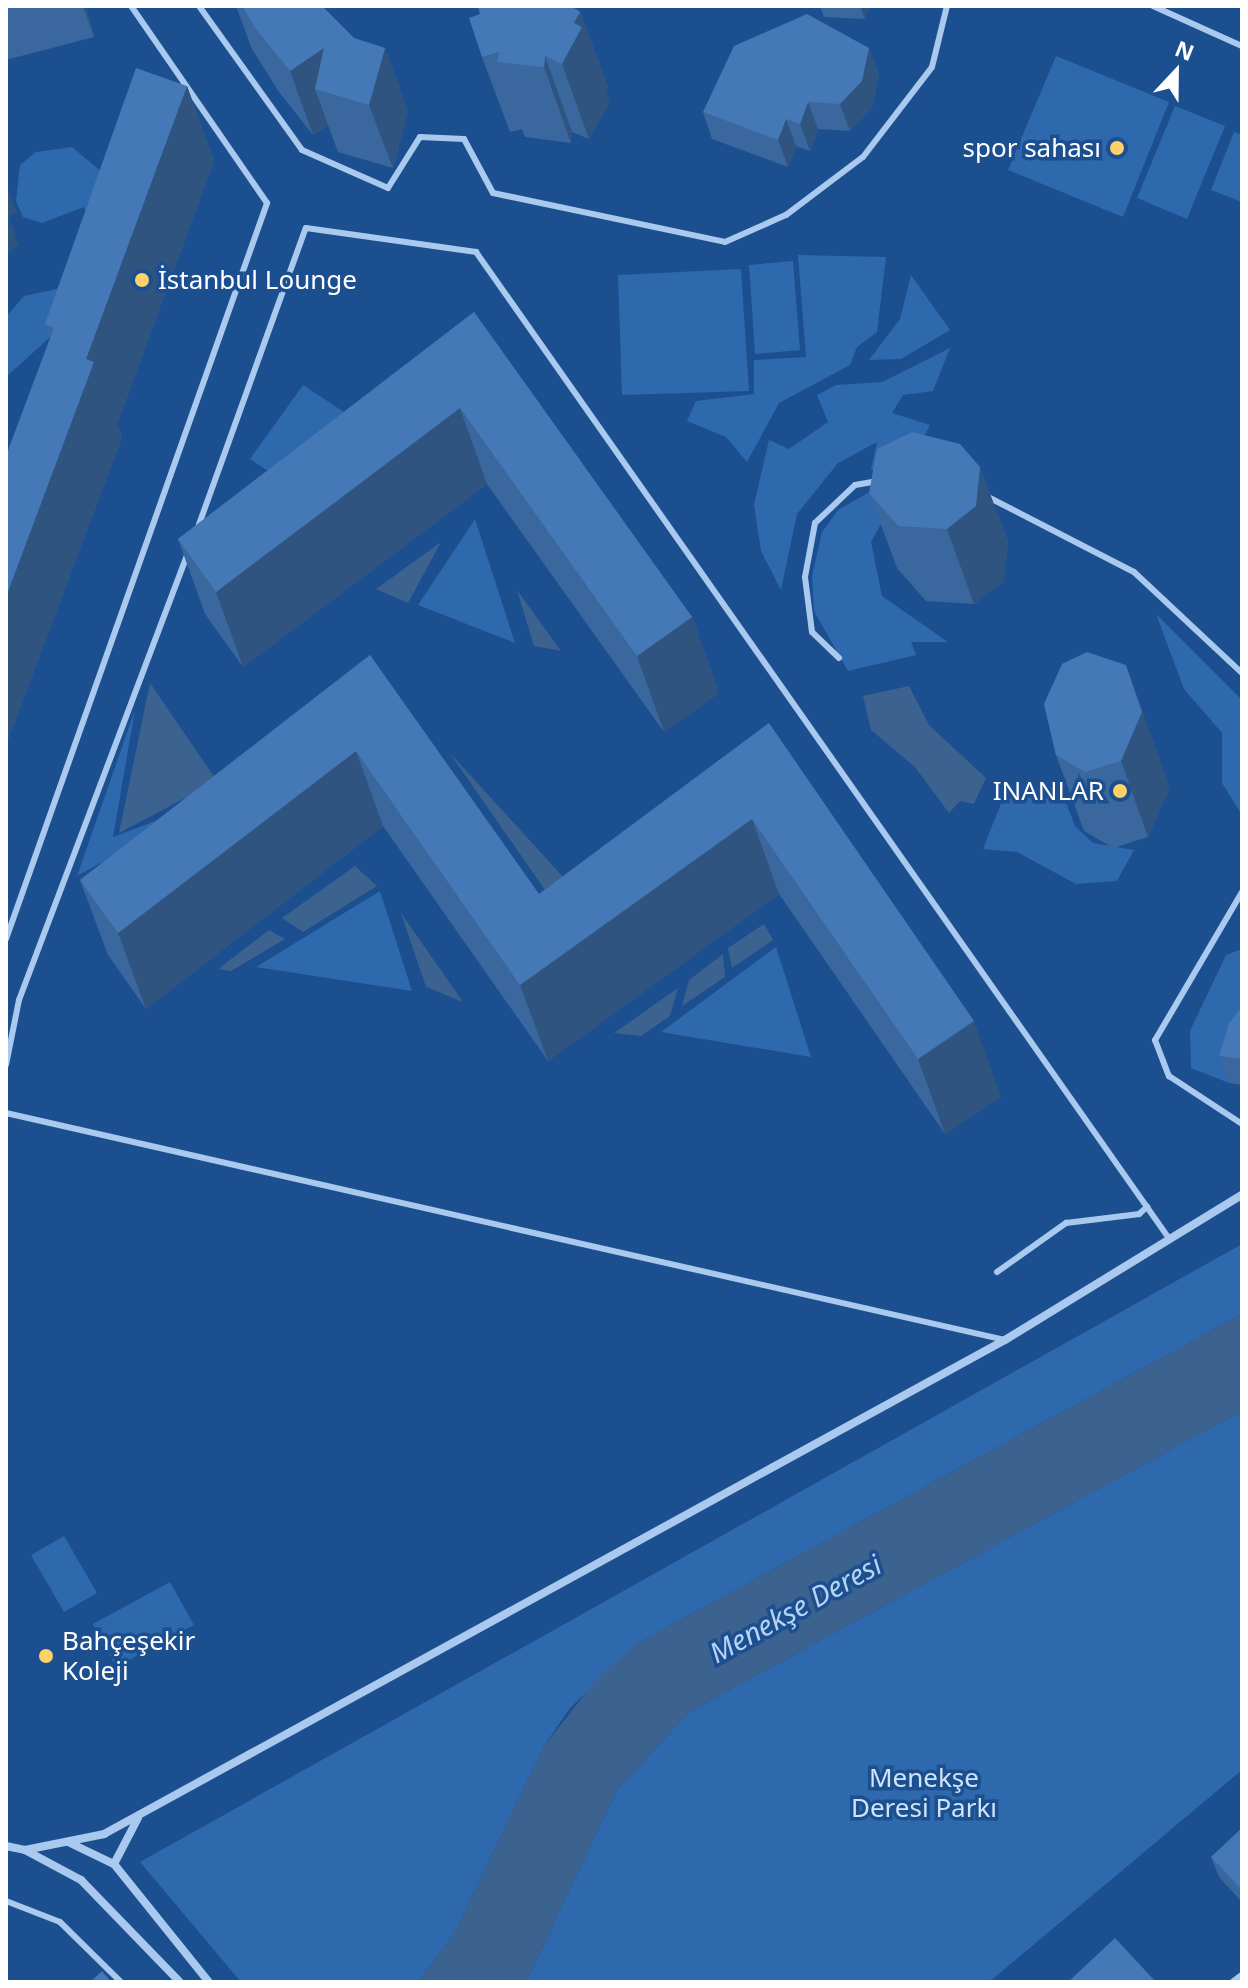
<!DOCTYPE html>
<meta charset="utf-8">
<style>
body{margin:0}
#map{position:relative;width:1248px;height:1988px;overflow:hidden;background:#1b4f8f;font-family:"Noto Sans",sans-serif}
div>[style]{position:absolute}
[style*='--x']{left:calc(var(--x)*1px);top:calc(var(--y)*1px);width:calc(var(--w)*1px);rotate:calc(var(--a)*1deg)}
.green>*{inset:0;background:#2e69ad}
.water>*{inset:0;background:#3c6290}
.lane>*{height:6px;margin:-3px;padding:0 3px;transform-origin:3px;border-radius:3px;background:#a9c9ee}
.street>*{height:8px;margin:-4px;padding:0 4px;transform-origin:4px;border-radius:4px;background:#a9c9ee}
.wall>*{inset:0;background:#3a679d}
.shaded-wall>*{inset:0;background:#305480}
.building>*{inset:0;background:#4478b7}
.dots>*{width:22px;height:22px;translate:-50% -50%;box-sizing:border-box;border:4px solid #1b4f8f;border-radius:50%}
span{translate:-50% -50%;white-space:nowrap;text-align:center;line-height:1.15;-webkit-text-stroke:7px #1b4f8f;paint-order:stroke}
.poi-label{font-size:26px;color:#fff}
.right{translate:-100% -50%;text-align:right}
.left{translate:0 -50%;text-align:left}
.park-label{font-size:26px;color:#cfe3fa}
.water-label{font-size:28px;color:#b5d3f5;font-style:italic}
.frame{position:absolute;inset:0;border:8px solid #fff;pointer-events:none}
.north{position:absolute;left:1136px;top:32px;width:80px;height:80px;-webkit-text-stroke:6px #1b4f8f;paint-order:stroke;rotate:22deg;font-size:22px;font-weight:700;line-height:32px;text-align:center;color:#fff}
.north::after{content:'';display:block;margin:auto;width:28px;height:36px;background:#fff;clip-path:polygon(50% 0,100% 100%,50% 72%,0 100%)}
</style>
<div id="map">
<div class="green">
<i style="clip-path:polygon(1056px 56px,1169px 102px,1123px 217px,1008px 170px)"></i>
<i style="clip-path:polygon(1175px 106px,1225px 126px,1187px 219px,1137px 198px)"></i>
<i style="clip-path:polygon(1234px 132px,1242px 135px,1242px 202px,1211px 190px)"></i>
<i style="clip-path:polygon(72px 147px,102px 172px,113px 199px,105px 246px,67px 322px,6px 377px,6px 317px,24px 296px,57px 289px,94px 228px,84px 207px,42px 223px,23px 217px,16px 201px,20px 165px,36px 152px)"></i>
<i style="clip-path:polygon(798px 255px,886px 257px,877px 332px,857px 347px,850px 365px,779px 403px,747px 462px,726px 437px,687px 421px,696px 401px,754px 394px,754px 360px,806px 357px)"></i>
<i style="clip-path:polygon(793px 261px,800px 350px,755px 354px,749px 265px)"></i>
<i style="clip-path:polygon(741px 269px,749px 391px,622px 395px,618px 275px)"></i>
<i style="clip-path:polygon(911px 275px,950px 330px,901px 359px,869px 360px,900px 319px)"></i>
<i style="clip-path:polygon(950px 348px,933px 391px,903px 395px,892px 413px,930px 425px,907px 469px,871px 470px,877px 442px,838px 463px,797px 514px,781px 590px,761px 551px,754px 505px,769px 440px,789px 449px,828px 422px,817px 395px,836px 385px,882px 382px)"></i>
<i style="clip-path:polygon(303px 385px,344px 412px,292px 487px,250px 459px)"></i>
<i style="clip-path:polygon(880px 486px,884px 518px,871px 542px,882px 596px,948px 642px,911px 642px,916px 655px,848px 671px,814px 611px,812px 576px,822px 532px,838px 510px)"></i>
<i style="clip-path:polygon(475px 519px,515px 643px,418px 605px)"></i>
<i style="clip-path:polygon(1156px 614px,1242px 700px,1242px 815px,1222px 783px,1222px 733px,1184px 689px)"></i>
<i style="clip-path:polygon(135px 710px,113px 837px,227px 794px,77px 876px)"></i>
<i style="clip-path:polygon(1009px 783px,1062px 792px,1075px 826px,1093px 843px,1134px 850px,1117px 881px,1076px 884px,1017px 852px,983px 849px)"></i>
<i style="clip-path:polygon(380px 891px,412px 991px,256px 967px)"></i>
<i style="clip-path:polygon(776px 947px,811px 1057px,661px 1032px)"></i>
<i style="clip-path:polygon(1242px 949px,1242px 1046px,1229px 1083px,1191px 1068px,1190px 1031px,1226px 955px)"></i>
<i style="clip-path:polygon(1242px 1244px,1242px 1314px,638px 1643px,570px 1708px,544px 1746px,454px 1934px,418px 1982px,241px 1982px,140px 1862px)"></i>
<i style="clip-path:polygon(1242px 1411px,1242px 1770px,989px 1982px,526px 1982px,617px 1790px,689px 1712px)"></i>
<i style="clip-path:polygon(64px 1536px,97px 1593px,64px 1612px,31px 1555px)"></i>
<i style="clip-path:polygon(170px 1582px,194px 1625px,116px 1667px,93px 1624px)"></i>
</div>
<div class="water">
<i style="clip-path:polygon(441px 542px,408px 603px,376px 589px)"></i>
<i style="clip-path:polygon(517px 590px,561px 651px,534px 646px)"></i>
<i style="clip-path:polygon(150px 683px,217px 781px,119px 833px)"></i>
<i style="clip-path:polygon(909px 686px,929px 725px,986px 778px,974px 804px,960px 801px,949px 813px,915px 767px,871px 730px,863px 696px)"></i>
<i style="clip-path:polygon(449px 752px,575px 890px,561px 913px)"></i>
<i style="clip-path:polygon(355px 866px,377px 886px,303px 932px,282px 918px)"></i>
<i style="clip-path:polygon(401px 913px,463px 1002px,426px 987px)"></i>
<i style="clip-path:polygon(764px 924px,773px 940px,732px 968px,728px 948px)"></i>
<i style="clip-path:polygon(269px 930px,285px 939px,231px 971px,218px 969px)"></i>
<i style="clip-path:polygon(723px 954px,725px 977px,682px 1006px,689px 980px)"></i>
<i style="clip-path:polygon(678px 988px,670px 1016px,641px 1036px,614px 1033px)"></i>
<i style="clip-path:polygon(1242px 1314px,1242px 1411px,689px 1712px,617px 1790px,526px 1982px,418px 1982px,454px 1934px,544px 1746px,600px 1675px,638px 1643px)"></i>
</div>
<div class="lane">
<i style="--x:199;--y:6;--w:177;--a:54.4"></i>
<i style="--x:302;--y:150;--w:94;--a:23.8"></i>
<i style="--x:388;--y:188;--w:60;--a:-57.9"></i>
<i style="--x:420;--y:137;--w:44;--a:2.6"></i>
<i style="--x:464;--y:139;--w:61;--a:61.8"></i>
<i style="--x:493;--y:193;--w:237;--a:11.9"></i>
<i style="--x:725;--y:242;--w:67;--a:-23.9"></i>
<i style="--x:786;--y:215;--w:96;--a:-37"></i>
<i style="--x:863;--y:157;--w:113;--a:-52.5"></i>
<i style="--x:932;--y:67;--w:63;--a:-76.2"></i>
<i style="--x:1153;--y:6;--w:98;--a:24.2"></i>
<i style="--x:988;--y:497;--w:164;--a:27.2"></i>
<i style="--x:1134;--y:572;--w:148;--a:43.1"></i>
<i style="--x:197;--y:530;--w:321;--a:-70.2"></i>
<i style="--x:306;--y:228;--w:172;--a:8"></i>
<i style="--x:476;--y:252;--w:1207;--a:54.91"></i>
<i style="--x:839;--y:658;--w:37;--a:-136"></i>
<i style="--x:812;--y:632;--w:55;--a:-97.3"></i>
<i style="--x:805;--y:577;--w:55;--a:-79.5"></i>
<i style="--x:815;--y:523;--w:55;--a:-43.5"></i>
<i style="--x:855;--y:485;--w:22;--a:-10"></i>
<i style="--x:1242;--y:892;--w:172;--a:120.4"></i>
<i style="--x:1155;--y:1040;--w:39;--a:69"></i>
<i style="--x:1169;--y:1076;--w:87;--a:33.3"></i>
<i style="--x:6;--y:939;--w:781;--a:-70.47"></i>
<i style="--x:267;--y:203;--w:239;--a:-124.6"></i>
<i style="--x:6;--y:1065;--w:66;--a:-78.7"></i>
<i style="--x:19;--y:1000;--w:475;--a:-69.3"></i>
<i style="--x:6;--y:1113;--w:1024;--a:12.8"></i>
<i style="--x:997;--y:1272;--w:85;--a:-35.4"></i>
<i style="--x:1066;--y:1223;--w:74;--a:-7"></i>
<i style="--x:1139;--y:1214;--w:11;--a:-41"></i>
<i style="--x:6;--y:1901;--w:58;--a:21.3"></i>
<i style="--x:60;--y:1922;--w:86;--a:44.5"></i>
</div>
<div class="street">
<i style="--x:138;--y:1818;--w:52;--a:117.6"></i>
<i style="--x:114;--y:1864;--w:151;--a:51.2"></i>
<i style="--x:68;--y:1842;--w:51;--a:25.6"></i>
<i style="--x:6;--y:1846;--w:19;--a:12"></i>
<i style="--x:25;--y:1850;--w:81;--a:-11.4"></i>
<i style="--x:104;--y:1834;--w:1028;--a:-28.74"></i>
<i style="--x:1005;--y:1340;--w:278;--a:-31.5"></i>
<i style="--x:25;--y:1850;--w:64;--a:28.2"></i>
<i style="--x:81;--y:1880;--w:142;--a:45.9"></i>
<i style="--x:1234;--y:1982;--w:10;--a:-37"></i>
</div>
<div class="wall">
<i style="clip-path:polygon(6px 6px,86px 6px,94px 37px,6px 60px)"></i>
<i style="clip-path:polygon(236px 6px,322px 6px,354px 38px,385px 48px,408px 112px,393px 168px,338px 152px,328px 125px,313px 135px,279px 92px,252px 49px)"></i>
<i style="clip-path:polygon(478px 6px,576px 6px,578px 10px,580px 12px,608px 87px,606px 91px,610px 102px,589px 139px,572px 132px,571px 143px,525px 137px,522px 129px,510px 132px,482px 57px,480px 14px)"></i>
<i style="clip-path:polygon(820px 6px,872px 6px,869px 7px,865px 19px,824px 17px)"></i>
<i style="clip-path:polygon(869px 48px,879px 75px,872px 108px,850px 131px,818px 129px,810px 151px,796px 146px,788px 167px,712px 139px,703px 112px)"></i>
<i style="clip-path:polygon(187px 86px,214px 161px,117px 424px,122px 437px,6px 745px,6px 456px,50px 338px,45px 324px)"></i>
<i style="clip-path:polygon(474px 312px,692px 617px,719px 693px,664px 732px,487px 484px,243px 667px,205px 614px,178px 539px)"></i>
<i style="clip-path:polygon(980px 467px,1008px 542px,1003px 582px,974px 604px,926px 601px,897px 568px,869px 493px)"></i>
<i style="clip-path:polygon(370px 655px,539px 894px,769px 723px,1001px 1097px,945px 1134px,779px 894px,548px 1061px,383px 826px,146px 1009px,108px 955px,80px 880px)"></i>
<i style="clip-path:polygon(1044px 704px,1170px 787px,1148px 837px,1113px 848px,1084px 831px,1056px 755px)"></i>
<i style="clip-path:polygon(1242px 1007px,1242px 1085px,1229px 1083px,1219px 1056px)"></i>
<i style="clip-path:polygon(1242px 1828px,1242px 1902px,1219px 1877px,1211px 1857px)"></i>
</div>
<div class="shaded-wall">
<i style="clip-path:polygon(83px 6px,86px 6px,94px 37px)"></i>
<i style="clip-path:polygon(567px 6px,576px 6px,579px 14px,580px 12px,608px 87px,606px 91px,610px 102px,589px 139px,562px 64px)"></i>
<i style="clip-path:polygon(860px 6px,869px 7px,865px 19px)"></i>
<i style="clip-path:polygon(324px 48px,315px 89px,328px 125px,313px 135px,290px 71px)"></i>
<i style="clip-path:polygon(385px 48px,408px 112px,393px 168px,369px 105px)"></i>
<i style="clip-path:polygon(869px 48px,879px 75px,872px 108px,850px 131px,840px 104px)"></i>
<i style="clip-path:polygon(545px 56px,572px 132px,571px 143px,544px 67px)"></i>
<i style="clip-path:polygon(187px 86px,214px 161px,117px 424px,122px 437px,6px 745px,6px 597px,86px 359px)"></i>
<i style="clip-path:polygon(808px 102px,818px 129px,810px 151px,800px 124px)"></i>
<i style="clip-path:polygon(786px 119px,796px 146px,788px 167px,778px 140px)"></i>
<i style="clip-path:polygon(6px 182px,17px 212px,9px 217px,19px 245px,6px 255px)"></i>
<i style="clip-path:polygon(460px 408px,487px 484px,243px 667px,216px 592px)"></i>
<i style="clip-path:polygon(980px 467px,1008px 542px,1003px 582px,974px 604px,947px 529px)"></i>
<i style="clip-path:polygon(692px 617px,719px 693px,664px 732px,637px 656px)"></i>
<i style="clip-path:polygon(1126px 665px,1170px 787px,1148px 837px,1121px 761px)"></i>
<i style="clip-path:polygon(356px 751px,383px 826px,146px 1009px,118px 933px)"></i>
<i style="clip-path:polygon(752px 819px,779px 894px,548px 1061px,520px 985px)"></i>
<i style="clip-path:polygon(974px 1021px,1001px 1097px,945px 1134px,918px 1059px)"></i>
</div>
<div class="building">
<i style="clip-path:polygon(242px 6px,322px 6px,354px 38px,385px 48px,369px 105px,315px 89px,324px 48px,290px 71px,256px 29px)"></i>
<i style="clip-path:polygon(478px 6px,570px 6px,580px 12px,574px 23px,582px 27px,562px 64px,545px 56px,544px 67px,497px 62px,499px 52px,482px 57px,469px 18px,480px 14px)"></i>
<i style="clip-path:polygon(807px 14px,869px 48px,862px 81px,840px 104px,808px 102px,800px 124px,786px 119px,778px 140px,703px 112px,734px 46px)"></i>
<i style="clip-path:polygon(136px 68px,187px 86px,86px 359px,94px 362px,6px 597px,6px 456px,54px 328px,45px 324px)"></i>
<i style="clip-path:polygon(474px 312px,692px 617px,637px 656px,460px 408px,216px 592px,178px 539px)"></i>
<i style="clip-path:polygon(912px 432px,960px 444px,980px 467px,976px 506px,947px 529px,898px 526px,869px 493px,877px 449px)"></i>
<i style="clip-path:polygon(1087px 652px,1126px 665px,1142px 712px,1121px 761px,1085px 772px,1056px 755px,1044px 704px,1062px 664px)"></i>
<i style="clip-path:polygon(370px 655px,539px 894px,769px 723px,974px 1021px,918px 1059px,752px 819px,520px 985px,356px 751px,118px 933px,80px 880px)"></i>
<i style="clip-path:polygon(1242px 1007px,1242px 1059px,1219px 1056px,1229px 1023px)"></i>
<i style="clip-path:polygon(1242px 1828px,1242px 1890px,1211px 1857px)"></i>
<i style="clip-path:polygon(1115px 1938px,1156px 1982px,1068px 1982px)"></i>
<i style="clip-path:polygon(102px 1971px,111px 1982px,90px 1982px)"></i>
</div>
<div class="dots">
<i style="left:1117px;top:148px;background:#ffd166"></i>
<i style="left:142px;top:280px;background:#ffd166"></i>
<i style="left:1120px;top:791px;background:#ffd166"></i>
<i style="left:46px;top:1656px;background:#ffd166"></i>
</div>
<div class="poi-label">
<span class="right" style="left:1101px;top:148px">spor sahası</span>
<span class="left" style="left:158px;top:280px">İstanbul Lounge</span>
<span class="right" style="left:1104px;top:791px">INANLAR</span>
<span class="left" style="left:62px;top:1656px">Bahçeşekir<br>Koleji</span>
</div>
<div class="park-label">
<span style="left:924px;top:1793px">Menekşe<br>Deresi Parkı</span>
</div>
<div class="water-label">
<span style="left:795px;top:1608px;rotate:-29deg">Menekşe Deresi</span>
</div>
<div class="frame"></div>
<div class="north">N</div>
</div>
